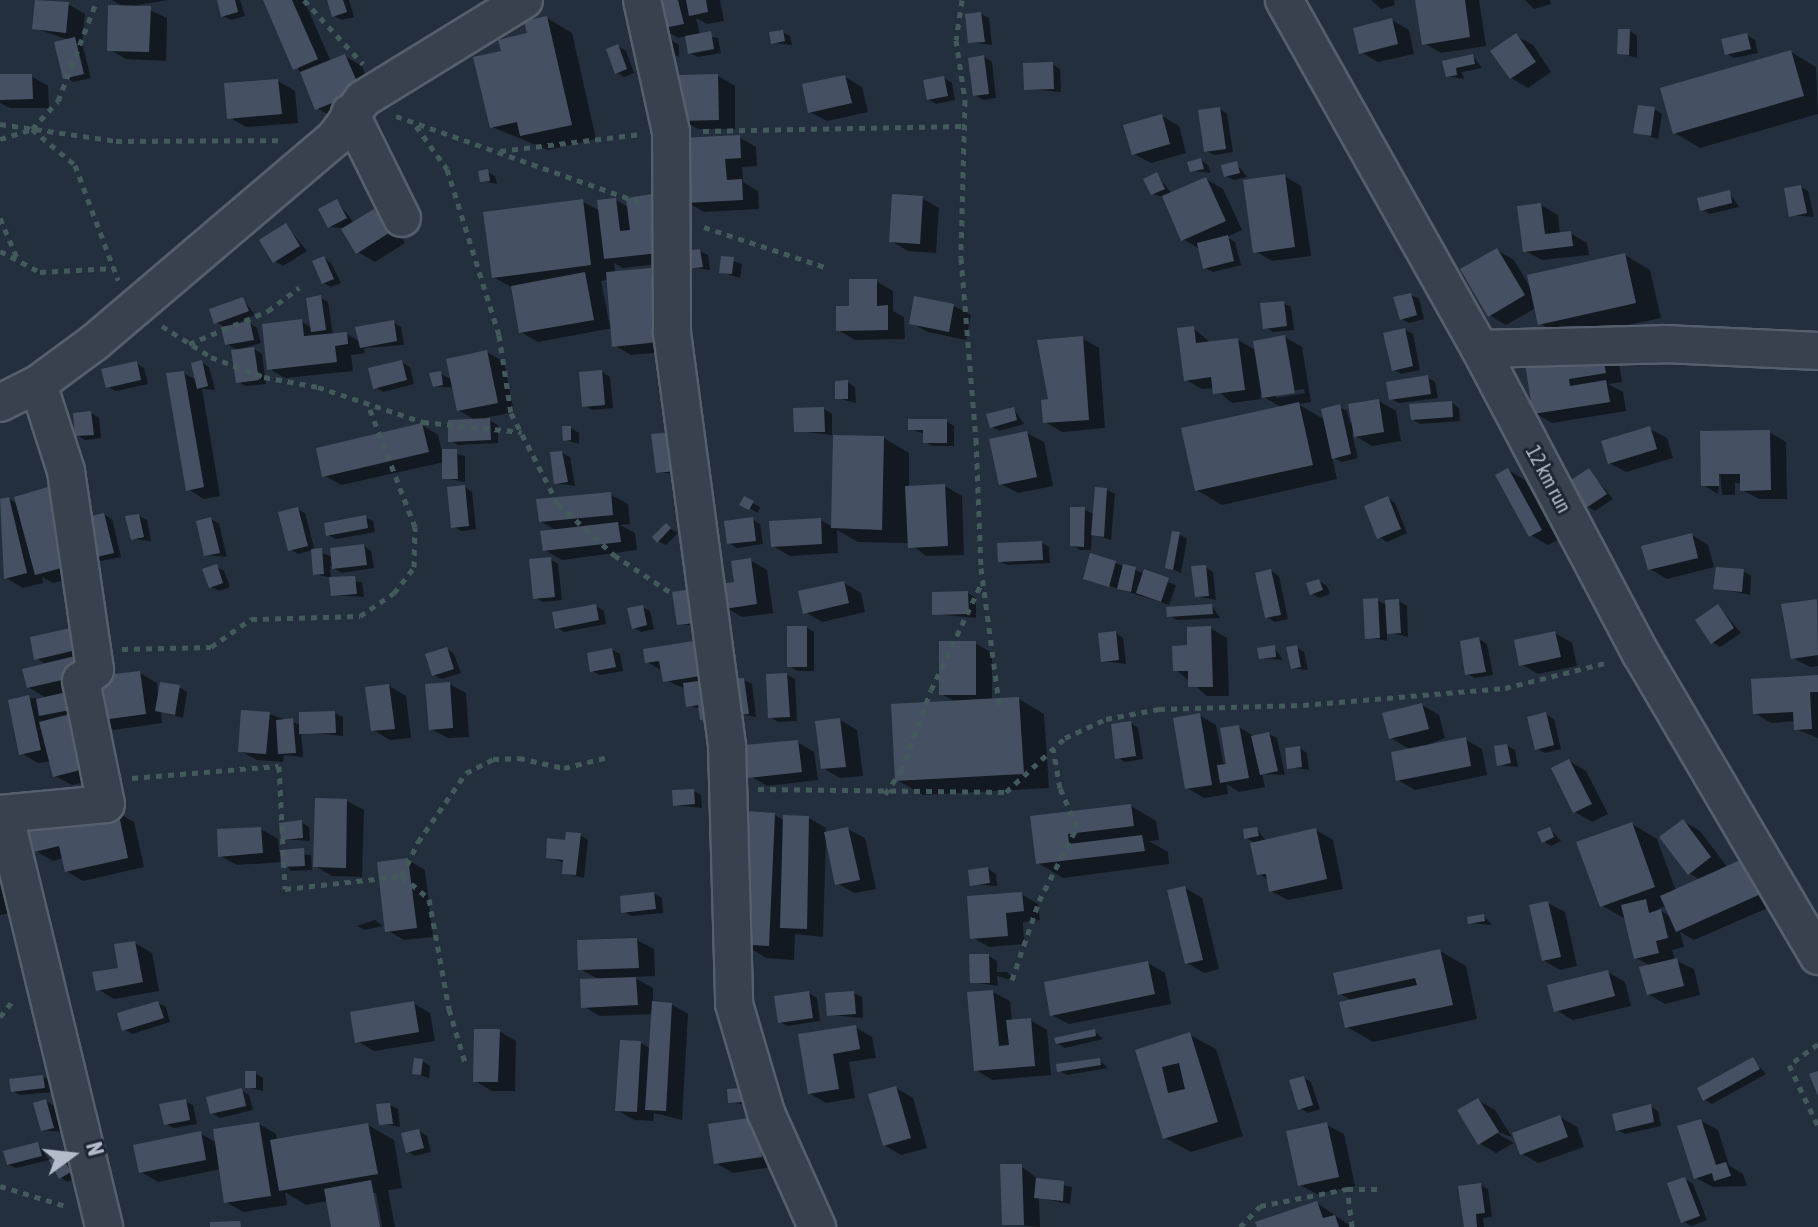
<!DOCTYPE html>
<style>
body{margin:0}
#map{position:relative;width:1818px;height:1227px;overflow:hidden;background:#242f3e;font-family:"Asap Condensed",sans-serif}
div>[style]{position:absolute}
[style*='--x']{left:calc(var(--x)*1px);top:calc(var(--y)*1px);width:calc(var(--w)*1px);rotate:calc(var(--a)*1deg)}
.shadow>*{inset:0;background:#0007}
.building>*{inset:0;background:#455162}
.path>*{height:5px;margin-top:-2.5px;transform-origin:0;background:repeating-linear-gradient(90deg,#44595c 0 6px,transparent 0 12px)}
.roads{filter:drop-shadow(2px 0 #565f6c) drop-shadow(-2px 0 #565f6c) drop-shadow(0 2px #565f6c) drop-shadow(0 -2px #565f6c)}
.minor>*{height:36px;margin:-18px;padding:0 18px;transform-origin:18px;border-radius:18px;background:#38414e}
span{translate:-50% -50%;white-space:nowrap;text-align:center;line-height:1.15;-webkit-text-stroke:6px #1d2633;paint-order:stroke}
.street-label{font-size:20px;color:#b4bcc9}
.north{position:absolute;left:32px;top:1115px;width:80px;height:80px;-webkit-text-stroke:6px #1d2633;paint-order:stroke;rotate:75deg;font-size:22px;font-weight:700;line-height:32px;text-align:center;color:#b4bcc9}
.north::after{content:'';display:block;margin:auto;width:28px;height:36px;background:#b4bcc9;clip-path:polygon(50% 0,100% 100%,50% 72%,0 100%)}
</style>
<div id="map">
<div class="shadow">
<i style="clip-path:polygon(112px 0,168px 0,138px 5px,167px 18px,166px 61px,126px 59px,109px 49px,125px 8px)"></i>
<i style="clip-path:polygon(219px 0,240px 0,245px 16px,231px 20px,223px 16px)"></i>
<i style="clip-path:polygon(265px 0,304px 0,331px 62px,345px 56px,362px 66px,376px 101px,334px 118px,317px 108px)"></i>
<i style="clip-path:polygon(329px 0,349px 0,354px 17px,342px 20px,334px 16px)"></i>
<i style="clip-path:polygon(654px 0,720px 0,724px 21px,707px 24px,696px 18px,700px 35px,718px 38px,721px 53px,698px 57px,690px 53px,687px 36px,678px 38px,661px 28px)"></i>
<i style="clip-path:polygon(1371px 0,1394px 0,1395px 5px,1381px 9px)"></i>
<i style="clip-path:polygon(1417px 0,1479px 0,1486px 46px,1441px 53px,1424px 43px)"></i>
<i style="clip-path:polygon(1525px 0,1550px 0,1551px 4px,1534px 9px)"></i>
<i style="clip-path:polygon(68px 4px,85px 14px,82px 43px,91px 78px,73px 82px,65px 77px,69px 40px,34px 28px)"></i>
<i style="clip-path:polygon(981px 14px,989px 18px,992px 45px,970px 42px)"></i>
<i style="clip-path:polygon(547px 18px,572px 33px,596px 139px,548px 150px,492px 127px,503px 52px)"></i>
<i style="clip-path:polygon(1392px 20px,1409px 30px,1414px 54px,1378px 62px,1361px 52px)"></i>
<i style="clip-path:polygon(1630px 31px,1637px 36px,1637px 58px,1619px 53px)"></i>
<i style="clip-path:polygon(782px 32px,790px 36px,792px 45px,772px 43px)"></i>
<i style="clip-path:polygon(1747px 35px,1755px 40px,1758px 53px,1734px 58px,1726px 53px)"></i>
<i style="clip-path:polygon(1516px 36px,1533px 45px,1551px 72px,1528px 88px,1511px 78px)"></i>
<i style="clip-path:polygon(671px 40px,679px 45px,679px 57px,670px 52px,675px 59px,665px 55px,665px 41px)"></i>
<i style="clip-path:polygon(618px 46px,626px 51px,634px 73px,624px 77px,616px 72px)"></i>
<i style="clip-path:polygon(1791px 52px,1816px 67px,1818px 114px,1700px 148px,1675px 133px)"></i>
<i style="clip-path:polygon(1473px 56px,1482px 68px,1462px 72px,1464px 79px,1448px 76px,1445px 63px)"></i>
<i style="clip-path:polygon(984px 57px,992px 62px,996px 98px,983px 100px,975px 95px)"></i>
<i style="clip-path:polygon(1052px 64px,1060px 69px,1061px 92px,1026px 89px)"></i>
<i style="clip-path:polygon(0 76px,31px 76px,48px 86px,49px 108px,10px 108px,0 103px)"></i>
<i style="clip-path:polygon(718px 76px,735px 86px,735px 129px,698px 129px,681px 120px)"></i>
<i style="clip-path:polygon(845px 77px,862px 87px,868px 112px,827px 121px,810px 112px)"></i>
<i style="clip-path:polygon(944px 78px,952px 83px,955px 100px,936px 104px,928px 99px)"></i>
<i style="clip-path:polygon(278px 81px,295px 91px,298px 123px,246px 127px,229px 117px)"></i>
<i style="clip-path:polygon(1220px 109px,1227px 114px,1233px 152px,1214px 155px,1206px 151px)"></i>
<i style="clip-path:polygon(1654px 109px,1662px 114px,1658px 139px,1635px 132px)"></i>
<i style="clip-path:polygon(1162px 116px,1179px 126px,1186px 153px,1151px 163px,1134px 154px)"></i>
<i style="clip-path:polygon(739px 137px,756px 147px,757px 166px,742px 167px,743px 182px,758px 191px,759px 209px,704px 212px,687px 202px)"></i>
<i style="clip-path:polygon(1201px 160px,1208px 165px,1211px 173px,1192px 171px)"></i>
<i style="clip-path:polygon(1236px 163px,1247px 177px,1234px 180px,1226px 176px)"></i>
<i style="clip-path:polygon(487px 172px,495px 176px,497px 184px,482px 181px)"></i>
<i style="clip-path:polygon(1157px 175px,1172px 194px,1206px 179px,1223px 189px,1242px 230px,1227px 237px,1235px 242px,1241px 265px,1213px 272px,1205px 268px,1201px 250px,1183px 239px,1163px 197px,1153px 194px)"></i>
<i style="clip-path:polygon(1284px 176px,1301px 186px,1311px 256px,1272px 261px,1255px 251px)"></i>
<i style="clip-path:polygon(1801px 187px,1808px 191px,1814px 217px,1791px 215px)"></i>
<i style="clip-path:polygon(1729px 192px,1739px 207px,1710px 214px,1702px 209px)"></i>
<i style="clip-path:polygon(evenodd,651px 197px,668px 206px,675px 262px,623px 268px,614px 263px,615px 273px,651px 270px,668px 280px,675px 351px,631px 355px,614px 345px,613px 328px,538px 342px,521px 332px,513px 288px,493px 277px,582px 201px,600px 211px,616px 200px,630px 208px,651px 197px,608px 280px,613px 327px,610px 327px,601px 281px,608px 280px)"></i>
<i style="clip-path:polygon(922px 198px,939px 208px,936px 253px,908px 251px,891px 241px)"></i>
<i style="clip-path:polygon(337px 201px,354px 223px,374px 211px,391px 221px,405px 243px,375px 262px,358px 252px,343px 228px,330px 227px)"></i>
<i style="clip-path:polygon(1541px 205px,1558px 215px,1560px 234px,1570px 233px,1587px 243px,1589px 255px,1542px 260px,1525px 251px)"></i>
<i style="clip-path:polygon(286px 226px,307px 251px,283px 266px,275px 261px)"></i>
<i style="clip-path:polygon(1497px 250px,1514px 260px,1531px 289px,1625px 255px,1650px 270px,1661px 318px,1565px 338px,1539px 323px,1536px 308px,1506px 325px,1489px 315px)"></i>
<i style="clip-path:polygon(700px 251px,708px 255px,710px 270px,688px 267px)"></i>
<i style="clip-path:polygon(324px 258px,331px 263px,341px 283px,331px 287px,324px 283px)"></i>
<i style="clip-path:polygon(723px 258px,742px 264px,740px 278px,721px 272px)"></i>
<i style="clip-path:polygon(876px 281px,893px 291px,893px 311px,904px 317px,905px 339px,855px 340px,838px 330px)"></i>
<i style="clip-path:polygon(1411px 295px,1419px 299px,1424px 319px,1409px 323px,1401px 319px)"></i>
<i style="clip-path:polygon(321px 298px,328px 302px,333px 336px,347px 334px,360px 342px,393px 322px,401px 327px,404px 345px,364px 348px,365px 353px,351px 355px,353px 371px,285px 378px,268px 368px,302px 322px,312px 328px)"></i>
<i style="clip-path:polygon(916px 298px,954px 306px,971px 315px,966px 340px,928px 332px,911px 323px)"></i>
<i style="clip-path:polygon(243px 299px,255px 315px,229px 327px,250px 323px,257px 328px,261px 343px,237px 350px,227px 344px,223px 326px,216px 322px)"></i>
<i style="clip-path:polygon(1283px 303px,1291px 307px,1294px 330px,1273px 332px,1265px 327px)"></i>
<i style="clip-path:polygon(evenodd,1193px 328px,1211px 343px,1238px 340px,1257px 351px,1285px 337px,1302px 347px,1311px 402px,1298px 404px,1325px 420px,1339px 407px,1347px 411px,1350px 423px,1379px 401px,1396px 411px,1401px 441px,1372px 446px,1352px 434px,1358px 458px,1342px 462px,1332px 457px,1337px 479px,1222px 505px,1197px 490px,1283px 408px,1260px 395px,1261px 399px,1232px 403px,1214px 388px,1202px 389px,1186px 380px,1193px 328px,1304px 389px,1305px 393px,1276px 398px,1276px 394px,1304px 389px)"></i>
<i style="clip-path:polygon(1405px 330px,1413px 334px,1420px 370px,1401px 374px,1393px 369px)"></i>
<i style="clip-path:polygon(1082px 338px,1099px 348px,1105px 428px,1062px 432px,1045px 422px)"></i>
<i style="clip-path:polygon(254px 349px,262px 354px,266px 384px,246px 386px,238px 382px)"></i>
<i style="clip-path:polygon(487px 352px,504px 362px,514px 412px,485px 418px,498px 425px,498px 443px,458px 445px,450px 440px,477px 421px,458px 410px,454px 388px,434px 386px,440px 373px,452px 380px)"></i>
<i style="clip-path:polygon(1602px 354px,1619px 364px,1622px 382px,1608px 384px,1623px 392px,1626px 411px,1552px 423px,1535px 413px,1527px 365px)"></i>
<i style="clip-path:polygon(201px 362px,209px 367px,215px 390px,202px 389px,220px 496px,204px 499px,188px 489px,184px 373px,198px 381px)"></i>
<i style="clip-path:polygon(402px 362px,410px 367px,414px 384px,383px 392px,375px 387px)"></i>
<i style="clip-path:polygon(136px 363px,144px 368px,148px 384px,116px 391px,108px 387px)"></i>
<i style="clip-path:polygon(602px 372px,610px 377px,613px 408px,592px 410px,584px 405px)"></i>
<i style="clip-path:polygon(1427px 377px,1435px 382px,1438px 398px,1399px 403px,1391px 399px)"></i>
<i style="clip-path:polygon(847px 382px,855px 387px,856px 403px,837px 398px)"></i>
<i style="clip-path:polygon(1452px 403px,1459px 408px,1460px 421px,1420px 424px,1412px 419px)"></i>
<i style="clip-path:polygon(824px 409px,832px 414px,832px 435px,796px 431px)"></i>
<i style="clip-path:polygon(1014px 409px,1024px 424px,999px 431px,991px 426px)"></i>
<i style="clip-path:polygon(91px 413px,99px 418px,101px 438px,85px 440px,77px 435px)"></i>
<i style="clip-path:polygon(946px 421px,954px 426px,954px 446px,933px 446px,925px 442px,925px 434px,910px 429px)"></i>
<i style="clip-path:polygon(422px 425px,438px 435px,442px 451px,465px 456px,465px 482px,444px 478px,444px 462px,341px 485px,324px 475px)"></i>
<i style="clip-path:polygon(571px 428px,579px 433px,579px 444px,565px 440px)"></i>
<i style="clip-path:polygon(1650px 429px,1667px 438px,1673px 458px,1626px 472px,1609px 463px)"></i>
<i style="clip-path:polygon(1769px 432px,1786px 442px,1787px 499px,1759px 499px,1742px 490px,1742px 483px,1735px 483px,1735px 495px,1722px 495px,1720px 470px,1718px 494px,1703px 485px,1702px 433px)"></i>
<i style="clip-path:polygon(1027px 433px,1044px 442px,1053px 486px,1018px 493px,1001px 484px)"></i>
<i style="clip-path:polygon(653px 436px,684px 475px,657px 472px)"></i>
<i style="clip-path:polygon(884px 438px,909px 453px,909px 488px,945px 486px,962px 496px,964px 555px,926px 556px,909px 543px,858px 542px,837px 530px,838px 553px,790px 556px,773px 546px,820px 520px,833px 527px)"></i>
<i style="clip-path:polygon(562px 453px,570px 457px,575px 486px,556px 483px)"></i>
<i style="clip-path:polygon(1508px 470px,1525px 480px,1558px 540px,1548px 545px,1531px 535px)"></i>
<i style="clip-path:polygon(1589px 470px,1613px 499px,1595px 511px,1588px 507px)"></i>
<i style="clip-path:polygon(465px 487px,472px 492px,476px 529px,461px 531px,453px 526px)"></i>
<i style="clip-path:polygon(1107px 490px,1115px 494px,1111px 540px,1092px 534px,1091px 550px,1080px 550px,1072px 545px,1084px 509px,1095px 515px)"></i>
<i style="clip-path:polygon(611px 495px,628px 504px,630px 524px,620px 525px,635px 533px,637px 550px,562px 560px,545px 550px,557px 531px,540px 521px)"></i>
<i style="clip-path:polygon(1388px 498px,1395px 503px,1407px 533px,1387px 542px,1379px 537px)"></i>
<i style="clip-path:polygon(9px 499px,18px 504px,85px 575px,53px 583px,42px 577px,43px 583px,23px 588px,6px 578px,0 501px)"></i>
<i style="clip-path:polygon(745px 499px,760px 507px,758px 513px,742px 504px)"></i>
<i style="clip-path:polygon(297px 509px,305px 513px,315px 551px,333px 557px,364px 546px,371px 551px,374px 568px,342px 573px,330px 566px,331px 579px,362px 582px,364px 597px,333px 595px,331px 578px,315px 574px,313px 550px,298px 554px,290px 549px)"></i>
<i style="clip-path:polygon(104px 515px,112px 519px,121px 557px,101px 561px,93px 557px)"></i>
<i style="clip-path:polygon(139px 516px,147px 520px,151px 541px,133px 539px)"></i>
<i style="clip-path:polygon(365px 517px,373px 521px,375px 532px,336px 539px,328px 535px)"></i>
<i style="clip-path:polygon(211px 519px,219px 524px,227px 557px,205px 555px)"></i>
<i style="clip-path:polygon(752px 519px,760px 524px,763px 544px,737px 548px,729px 543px)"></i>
<i style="clip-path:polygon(666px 526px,678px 533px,666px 545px,658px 541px)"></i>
<i style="clip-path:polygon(1179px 534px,1187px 539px,1181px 573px,1167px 567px)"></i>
<i style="clip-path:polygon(1692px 535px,1708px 545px,1714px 567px,1667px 579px,1650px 569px)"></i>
<i style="clip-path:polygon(1042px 543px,1049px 547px,1050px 563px,1007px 565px,999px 561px)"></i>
<i style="clip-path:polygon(550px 559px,558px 564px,562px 600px,543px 602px,535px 598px)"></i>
<i style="clip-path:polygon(750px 560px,767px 570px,773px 613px,742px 617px,725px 607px)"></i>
<i style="clip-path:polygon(1115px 563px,1176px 585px,1169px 605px,1085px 578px)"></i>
<i style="clip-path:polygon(216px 566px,224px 571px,230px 587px,219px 591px,211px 587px)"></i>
<i style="clip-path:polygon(1205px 567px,1213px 572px,1216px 600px,1196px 596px)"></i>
<i style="clip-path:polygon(1271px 571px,1279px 576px,1288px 619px,1275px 622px,1267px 617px)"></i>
<i style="clip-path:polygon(1743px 571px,1751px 576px,1750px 595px,1716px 588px)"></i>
<i style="clip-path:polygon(1319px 581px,1327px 586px,1330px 594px,1319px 598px,1311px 593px)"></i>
<i style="clip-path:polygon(844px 583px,861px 593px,865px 612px,822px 622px,805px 612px)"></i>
<i style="clip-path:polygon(674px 593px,703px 627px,679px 624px)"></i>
<i style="clip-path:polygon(968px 593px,976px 598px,976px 618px,934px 614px)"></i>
<i style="clip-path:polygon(1377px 600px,1388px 606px,1399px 601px,1407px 606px,1408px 637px,1387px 632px,1387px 641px,1367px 637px)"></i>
<i style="clip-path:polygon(1816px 602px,1818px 666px,1810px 667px,1793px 658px)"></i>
<i style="clip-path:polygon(596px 606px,604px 611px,606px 624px,564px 632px,557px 627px)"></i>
<i style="clip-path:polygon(1212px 606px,1220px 618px,1177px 620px,1169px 615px)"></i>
<i style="clip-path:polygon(1718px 606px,1741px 633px,1720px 647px,1712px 642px)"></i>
<i style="clip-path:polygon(642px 607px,650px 611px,654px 629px,641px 632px,633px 627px)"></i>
<i style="clip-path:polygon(807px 628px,814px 632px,814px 671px,797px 671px,789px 666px)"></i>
<i style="clip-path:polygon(1210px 628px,1227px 638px,1229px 696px,1207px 696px,1175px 669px)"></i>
<i style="clip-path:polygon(70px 630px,98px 678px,140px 673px,157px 683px,158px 695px,179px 687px,187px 692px,183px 718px,161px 712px,162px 723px,114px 730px,97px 720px,104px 777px,72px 785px,55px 776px,51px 761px,38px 763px,21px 753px,29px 698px,48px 699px,28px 687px,47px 665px,36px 658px)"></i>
<i style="clip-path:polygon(1116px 633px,1123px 638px,1126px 664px,1103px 661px)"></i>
<i style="clip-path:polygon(1555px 633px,1572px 643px,1577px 666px,1538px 674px,1521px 664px)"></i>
<i style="clip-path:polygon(1479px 639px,1487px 644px,1493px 675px,1475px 678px,1467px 674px)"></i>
<i style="clip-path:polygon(700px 642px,710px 724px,702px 719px,701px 709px,688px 705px,686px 689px,665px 680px,663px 671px,647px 662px)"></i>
<i style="clip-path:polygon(975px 643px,992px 653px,992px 700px,1019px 699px,1044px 714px,1049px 788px,923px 795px,897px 780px,956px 702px,941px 694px)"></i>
<i style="clip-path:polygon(1274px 647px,1283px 660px,1261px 658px)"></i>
<i style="clip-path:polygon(1296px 647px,1304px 652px,1308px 670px,1292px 668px)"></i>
<i style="clip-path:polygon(447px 649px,454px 654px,461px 673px,442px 679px,434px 675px)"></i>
<i style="clip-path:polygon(612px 650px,620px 654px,623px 671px,600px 675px,592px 671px)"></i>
<i style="clip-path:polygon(787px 675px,795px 679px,797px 721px,778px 722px,770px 717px)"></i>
<i style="clip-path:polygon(1818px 677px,1818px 738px,1796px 729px,1795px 721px,1771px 723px,1755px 713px)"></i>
<i style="clip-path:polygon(744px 680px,752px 684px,756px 717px,739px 714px)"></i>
<i style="clip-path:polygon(449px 684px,466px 693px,469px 737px,448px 738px,431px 729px)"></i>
<i style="clip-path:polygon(389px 686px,406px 696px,411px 738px,390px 740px,373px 730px)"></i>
<i style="clip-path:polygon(1422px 705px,1439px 715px,1445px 738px,1417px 749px,1465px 739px,1482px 749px,1487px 775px,1415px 790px,1398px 780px,1411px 750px,1391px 738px)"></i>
<i style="clip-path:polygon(335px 713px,343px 717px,343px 736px,301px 732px,303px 757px,284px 755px,283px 762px,257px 760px,240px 751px,269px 714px,301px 725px)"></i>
<i style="clip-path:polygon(1546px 714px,1554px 719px,1561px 749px,1545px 753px,1537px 749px)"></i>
<i style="clip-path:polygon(1199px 715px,1216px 725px,1224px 766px,1228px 766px,1239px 727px,1255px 737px,1269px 734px,1277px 738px,1285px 775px,1262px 774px,1265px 787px,1239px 792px,1227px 784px,1228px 794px,1204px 798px,1187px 788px)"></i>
<i style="clip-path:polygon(840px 720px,857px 730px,863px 776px,840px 778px,823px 768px)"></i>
<i style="clip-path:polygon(1131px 723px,1138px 728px,1143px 759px,1125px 762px,1117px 757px)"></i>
<i style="clip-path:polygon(797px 742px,814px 752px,818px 780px,767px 786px,750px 776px)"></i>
<i style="clip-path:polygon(1507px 746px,1515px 750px,1518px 767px,1499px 765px)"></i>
<i style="clip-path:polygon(1299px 748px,1307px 753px,1309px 770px,1289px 767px)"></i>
<i style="clip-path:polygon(1569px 761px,1586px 771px,1608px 814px,1592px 822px,1575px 812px)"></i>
<i style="clip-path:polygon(693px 791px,701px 795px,702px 808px,675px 805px)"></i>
<i style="clip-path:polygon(347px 801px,364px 810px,362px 877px,332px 876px,315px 866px)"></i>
<i style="clip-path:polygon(1131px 806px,1156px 821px,1159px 840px,1149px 841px,1168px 852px,1169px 864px,1063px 878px,1038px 863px,1033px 818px)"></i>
<i style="clip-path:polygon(117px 812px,134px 822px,144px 867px,83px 881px,66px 871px,63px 858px,53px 861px,36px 851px)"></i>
<i style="clip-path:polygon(775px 815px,785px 821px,809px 818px,826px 828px,826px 834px,848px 829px,865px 838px,876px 889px,854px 893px,837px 883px,826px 837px,823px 937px,795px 934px,794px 960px,766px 958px,741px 943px)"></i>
<i style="clip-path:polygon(evenodd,1683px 821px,1700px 831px,1728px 868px,1779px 903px,1694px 940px,1680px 932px,1684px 947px,1672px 950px,1675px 960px,1694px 969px,1700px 995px,1665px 1004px,1648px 994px,1651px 966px,1636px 958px,1627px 920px,1601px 905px,1632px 824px,1657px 839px,1676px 891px,1700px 880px,1689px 873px,1683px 821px,1666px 906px,1672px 918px,1659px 909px,1666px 906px)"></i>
<i style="clip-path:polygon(0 822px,24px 910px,0 915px)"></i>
<i style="clip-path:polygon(301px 822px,309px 827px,310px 841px,283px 839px)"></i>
<i style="clip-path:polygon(261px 829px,278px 839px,279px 852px,311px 855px,312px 870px,291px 871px,283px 862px,237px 865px,220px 856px)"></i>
<i style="clip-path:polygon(1257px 829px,1266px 841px,1316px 830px,1333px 840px,1343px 889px,1288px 900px,1271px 891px,1269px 880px,1259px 874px,1257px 844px,1246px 838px)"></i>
<i style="clip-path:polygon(1550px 829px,1561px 841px,1551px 846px,1543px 841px)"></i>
<i style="clip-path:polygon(580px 835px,588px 840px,584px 878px,564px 873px,565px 863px,548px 857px)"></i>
<i style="clip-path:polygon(408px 860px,425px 870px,433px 937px,404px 940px,387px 930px)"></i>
<i style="clip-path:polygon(988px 869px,996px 874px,997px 886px,972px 884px)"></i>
<i style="clip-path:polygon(1185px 888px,1202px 898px,1219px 969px,1204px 973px,1187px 963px)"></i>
<i style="clip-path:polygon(654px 894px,662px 898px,663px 913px,631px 916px,623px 911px)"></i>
<i style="clip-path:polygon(1021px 894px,1038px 904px,1040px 920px,1023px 922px,1024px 944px,989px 947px,972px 937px)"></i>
<i style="clip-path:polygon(1548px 903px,1565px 912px,1577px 966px,1560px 970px,1543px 960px)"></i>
<i style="clip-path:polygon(1484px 916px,1492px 925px,1469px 923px)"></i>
<i style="clip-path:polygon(375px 920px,383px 926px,365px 930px,357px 926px)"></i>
<i style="clip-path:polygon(637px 940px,654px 949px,655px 976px,633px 977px,653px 988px,653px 1003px,671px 1004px,688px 1014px,682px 1120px,654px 1113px,653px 1121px,634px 1120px,617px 1110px,641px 1043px,651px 1049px,653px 1014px,600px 1016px,583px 1006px,600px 980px,580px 969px)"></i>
<i style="clip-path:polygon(135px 943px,152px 953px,159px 991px,114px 999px,98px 989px,121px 969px)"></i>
<i style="clip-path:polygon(1440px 951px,1466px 966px,1477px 1019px,1373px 1042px,1347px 1027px,1353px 1001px,1340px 994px)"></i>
<i style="clip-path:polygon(989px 956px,997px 961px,997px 972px,1007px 972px,1015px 981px,997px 976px,998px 986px,972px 982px)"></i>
<i style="clip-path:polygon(1148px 963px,1165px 973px,1171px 1004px,1069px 1024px,1052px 1015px)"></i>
<i style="clip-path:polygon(1608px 972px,1625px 982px,1631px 1006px,1573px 1020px,1556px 1010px)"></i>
<i style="clip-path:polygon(993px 992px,1010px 1001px,1012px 1022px,1030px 1020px,1047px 1030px,1051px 1075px,992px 1080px,976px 1070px)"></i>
<i style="clip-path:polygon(809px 993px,817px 998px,820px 1021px,787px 1026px,780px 1022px)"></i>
<i style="clip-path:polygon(854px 993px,862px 997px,863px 1018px,829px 1015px)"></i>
<i style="clip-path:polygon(158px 1003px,166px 1007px,170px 1022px,132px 1034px,124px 1029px)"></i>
<i style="clip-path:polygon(413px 1003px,430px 1013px,435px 1041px,374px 1051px,357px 1041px)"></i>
<i style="clip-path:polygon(855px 1027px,872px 1037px,876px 1058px,849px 1062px,855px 1098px,826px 1103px,809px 1093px,800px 1036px)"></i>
<i style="clip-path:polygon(499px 1031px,516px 1041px,515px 1091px,492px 1091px,475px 1081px)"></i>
<i style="clip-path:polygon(1094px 1031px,1103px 1039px,1065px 1048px,1057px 1043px)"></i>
<i style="clip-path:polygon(1190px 1035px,1216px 1049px,1243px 1136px,1191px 1152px,1165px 1138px,1138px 1051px)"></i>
<i style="clip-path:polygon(1099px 1060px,1108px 1068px,1067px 1075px,1059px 1070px)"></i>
<i style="clip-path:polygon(1753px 1060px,1766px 1074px,1712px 1104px,1704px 1099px)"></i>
<i style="clip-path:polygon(422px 1061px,430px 1066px,429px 1078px,414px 1073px)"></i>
<i style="clip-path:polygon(255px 1073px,263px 1078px,263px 1091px,247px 1087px)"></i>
<i style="clip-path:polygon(43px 1077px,51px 1081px,52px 1092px,20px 1095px,13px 1091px)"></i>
<i style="clip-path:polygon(1304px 1078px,1311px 1082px,1320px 1109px,1308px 1113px,1300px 1108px)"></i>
<i style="clip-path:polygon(896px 1088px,913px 1098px,927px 1148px,901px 1155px,884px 1145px)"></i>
<i style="clip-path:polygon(241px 1090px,249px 1095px,253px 1110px,220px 1118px,212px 1113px)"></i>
<i style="clip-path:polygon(729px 1091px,751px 1106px,730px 1102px)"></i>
<i style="clip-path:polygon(1478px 1100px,1495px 1110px,1512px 1137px,1490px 1129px,1514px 1143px,1496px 1153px,1479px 1143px)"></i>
<i style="clip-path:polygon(46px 1101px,54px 1106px,61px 1132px,42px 1130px)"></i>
<i style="clip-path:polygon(185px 1101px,193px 1105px,197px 1124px,174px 1128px,166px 1124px)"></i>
<i style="clip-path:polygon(390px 1105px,398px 1109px,400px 1127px,381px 1124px)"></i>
<i style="clip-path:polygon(1650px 1106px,1658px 1111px,1661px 1126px,1625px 1134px,1618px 1130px)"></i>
<i style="clip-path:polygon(1560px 1117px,1577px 1127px,1584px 1147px,1538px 1163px,1521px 1153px)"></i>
<i style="clip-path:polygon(755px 1119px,778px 1166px,733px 1173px,716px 1163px)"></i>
<i style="clip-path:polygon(1701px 1121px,1718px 1130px,1729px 1165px,1743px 1174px,1747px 1186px,1713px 1187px,1696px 1178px)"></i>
<i style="clip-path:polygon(259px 1124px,276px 1134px,277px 1141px,368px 1125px,394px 1140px,402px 1188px,388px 1190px,395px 1227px,382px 1227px,376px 1193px,372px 1193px,378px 1227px,333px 1227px,328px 1201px,306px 1205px,285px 1192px,287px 1205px,243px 1212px,226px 1202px,221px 1169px,158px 1182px,141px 1172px,200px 1133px,217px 1143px)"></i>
<i style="clip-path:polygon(1327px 1125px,1344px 1134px,1355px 1186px,1317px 1194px,1300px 1185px)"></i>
<i style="clip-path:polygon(419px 1131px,427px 1136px,431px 1152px,415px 1156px,407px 1151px)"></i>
<i style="clip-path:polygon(38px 1144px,49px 1160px,16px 1168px,8px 1164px)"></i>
<i style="clip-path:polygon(61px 1156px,77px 1177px,68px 1182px,60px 1177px)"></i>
<i style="clip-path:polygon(1021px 1166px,1039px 1180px,1072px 1187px,1070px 1204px,1039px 1198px,1040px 1227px,1004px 1224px)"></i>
<i style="clip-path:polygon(1685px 1179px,1693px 1184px,1707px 1220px,1691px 1226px,1683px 1221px)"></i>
<i style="clip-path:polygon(1481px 1185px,1488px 1189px,1492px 1217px,1483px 1218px,1484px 1227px,1466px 1227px)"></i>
<i style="clip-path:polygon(1317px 1203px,1352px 1227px,1259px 1227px)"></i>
</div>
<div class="building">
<i style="clip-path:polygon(35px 0,69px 2px,66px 33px,32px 29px)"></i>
<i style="clip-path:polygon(217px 0,235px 0,238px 12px,221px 17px)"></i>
<i style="clip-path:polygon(263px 0,292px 0,318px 59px,293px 70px)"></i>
<i style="clip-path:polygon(327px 0,343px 0,347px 12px,332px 17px)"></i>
<i style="clip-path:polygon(652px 0,678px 0,684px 24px,659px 29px)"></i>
<i style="clip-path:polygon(686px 0,706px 0,708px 12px,689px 16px)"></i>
<i style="clip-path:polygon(1415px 0,1465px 0,1470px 37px,1422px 45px)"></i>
<i style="clip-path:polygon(108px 5px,151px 6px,149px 52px,107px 51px)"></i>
<i style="clip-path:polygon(981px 12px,985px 42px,968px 43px,965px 14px)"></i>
<i style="clip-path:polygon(547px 16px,572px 125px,520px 136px,517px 122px,490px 128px,473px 57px,501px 51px,498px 40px,527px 33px,524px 21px)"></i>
<i style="clip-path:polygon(1392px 18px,1398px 44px,1359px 54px,1353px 28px)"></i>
<i style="clip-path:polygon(1618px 29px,1630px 29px,1629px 55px,1617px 54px)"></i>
<i style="clip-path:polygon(783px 30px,785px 41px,771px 44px,769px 32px)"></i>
<i style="clip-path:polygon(711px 31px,714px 49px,688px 54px,685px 36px)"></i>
<i style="clip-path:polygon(1516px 33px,1536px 62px,1510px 79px,1490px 51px)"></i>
<i style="clip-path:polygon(1747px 33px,1751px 49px,1725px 55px,1721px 39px)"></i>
<i style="clip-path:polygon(75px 37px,84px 74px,63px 79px,54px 42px)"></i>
<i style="clip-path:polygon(618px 44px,627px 69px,615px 74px,606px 49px)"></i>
<i style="clip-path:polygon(1791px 50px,1804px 96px,1673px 134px,1660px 88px)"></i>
<i style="clip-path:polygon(345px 54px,361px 91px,315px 110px,300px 72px)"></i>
<i style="clip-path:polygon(1473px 54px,1475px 64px,1456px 68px,1457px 75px,1446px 77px,1442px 61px)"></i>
<i style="clip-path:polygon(984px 55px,989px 94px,973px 96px,968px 58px)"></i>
<i style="clip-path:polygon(1053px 62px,1054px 89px,1024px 90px,1023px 63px)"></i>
<i style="clip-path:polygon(0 74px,32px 74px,33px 99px,0 100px)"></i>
<i style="clip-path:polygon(718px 74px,719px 120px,679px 121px,678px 75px)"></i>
<i style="clip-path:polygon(845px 75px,852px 103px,808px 113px,802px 84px)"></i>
<i style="clip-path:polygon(944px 76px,948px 96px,927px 100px,923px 80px)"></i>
<i style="clip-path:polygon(278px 79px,282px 114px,227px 119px,224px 83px)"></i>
<i style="clip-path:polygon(1638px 105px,1655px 107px,1651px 136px,1633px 133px)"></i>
<i style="clip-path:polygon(1220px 107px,1226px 149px,1204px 152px,1198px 110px)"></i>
<i style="clip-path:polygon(1162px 114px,1170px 144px,1132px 155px,1123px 125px)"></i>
<i style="clip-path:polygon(740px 135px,741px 158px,725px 159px,727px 180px,742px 179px,743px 200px,685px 203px,682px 138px)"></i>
<i style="clip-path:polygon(1201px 158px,1204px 169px,1190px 172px,1187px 162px)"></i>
<i style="clip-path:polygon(1237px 161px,1240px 173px,1224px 177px,1221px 165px)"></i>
<i style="clip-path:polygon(488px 169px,490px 181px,480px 182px,478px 171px)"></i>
<i style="clip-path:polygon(1157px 172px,1165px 189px,1151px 195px,1143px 179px)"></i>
<i style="clip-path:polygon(1285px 174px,1295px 247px,1253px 253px,1243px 180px)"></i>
<i style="clip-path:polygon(1206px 177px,1226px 221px,1181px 241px,1162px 196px)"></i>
<i style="clip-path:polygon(1801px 185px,1807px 213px,1789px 217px,1784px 188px)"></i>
<i style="clip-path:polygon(1730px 190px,1732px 203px,1700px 211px,1697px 198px)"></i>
<i style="clip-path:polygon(652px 194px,658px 253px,604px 259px,597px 200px,616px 198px,620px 231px,630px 230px,626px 198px)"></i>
<i style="clip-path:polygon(892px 194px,923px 196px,920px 244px,889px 242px)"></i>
<i style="clip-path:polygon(337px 199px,347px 218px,328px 228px,318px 209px)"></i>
<i style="clip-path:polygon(583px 199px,591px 265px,492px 278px,483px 212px)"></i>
<i style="clip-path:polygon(1541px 203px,1545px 234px,1571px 231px,1573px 246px,1523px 252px,1517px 206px)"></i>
<i style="clip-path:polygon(374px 209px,389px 233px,356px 254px,341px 229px)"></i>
<i style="clip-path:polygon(286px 223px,300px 246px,273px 263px,259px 240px)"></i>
<i style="clip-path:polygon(1228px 235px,1234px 261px,1203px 269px,1197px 243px)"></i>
<i style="clip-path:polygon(1497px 248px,1525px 295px,1488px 317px,1460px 269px)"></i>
<i style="clip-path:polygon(700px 249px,703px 267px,686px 269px,684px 251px)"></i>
<i style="clip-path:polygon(1625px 253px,1636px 303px,1538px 325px,1527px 275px)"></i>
<i style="clip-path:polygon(324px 256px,334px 279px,322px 284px,312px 261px)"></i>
<i style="clip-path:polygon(721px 256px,734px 257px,732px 274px,719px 273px)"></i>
<i style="clip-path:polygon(651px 268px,658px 342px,612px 347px,606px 272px)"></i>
<i style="clip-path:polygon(585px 272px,594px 320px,519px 333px,511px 286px)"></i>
<i style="clip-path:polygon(849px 279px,877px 279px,877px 306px,888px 305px,888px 330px,836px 331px,836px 306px,849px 306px)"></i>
<i style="clip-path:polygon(1411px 293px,1417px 315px,1400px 320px,1393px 297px)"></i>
<i style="clip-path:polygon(321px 295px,326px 330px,311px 332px,306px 298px)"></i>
<i style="clip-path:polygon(914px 296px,954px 304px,949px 332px,909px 324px)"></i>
<i style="clip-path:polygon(243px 297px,249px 311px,214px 324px,209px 309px)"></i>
<i style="clip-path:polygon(1284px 301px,1287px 326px,1263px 329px,1260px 303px)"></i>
<i style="clip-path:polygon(302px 319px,304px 336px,347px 332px,348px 344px,335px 346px,337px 362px,267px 370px,262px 324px)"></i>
<i style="clip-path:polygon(394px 320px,397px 341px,360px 348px,355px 327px)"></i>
<i style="clip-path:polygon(250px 321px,254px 340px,225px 345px,221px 327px)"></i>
<i style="clip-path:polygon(1194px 326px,1196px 343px,1238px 338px,1245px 390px,1213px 394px,1211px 377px,1184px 381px,1177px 328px)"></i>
<i style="clip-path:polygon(1405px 328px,1413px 366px,1392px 371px,1383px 333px)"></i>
<i style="clip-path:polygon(1285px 335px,1295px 393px,1262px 398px,1253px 341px)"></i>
<i style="clip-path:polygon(1083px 336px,1089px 420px,1043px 423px,1041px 400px,1048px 399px,1037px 340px)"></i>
<i style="clip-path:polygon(254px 347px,259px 380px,236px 383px,231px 350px)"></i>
<i style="clip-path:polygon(487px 350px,498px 403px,457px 411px,446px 359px)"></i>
<i style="clip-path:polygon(1602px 352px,1606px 373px,1569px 379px,1570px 386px,1606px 380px,1610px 402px,1533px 414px,1525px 364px)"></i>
<i style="clip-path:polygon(202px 360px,208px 386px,197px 389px,191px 363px)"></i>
<i style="clip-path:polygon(402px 360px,407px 380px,373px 389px,368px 368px)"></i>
<i style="clip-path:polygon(137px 361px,141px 380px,106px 388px,101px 369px)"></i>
<i style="clip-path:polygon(602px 370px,605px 405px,582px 407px,579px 372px)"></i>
<i style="clip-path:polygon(184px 371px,204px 487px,186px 491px,166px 373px)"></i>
<i style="clip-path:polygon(441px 371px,443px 385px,433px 387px,429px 373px)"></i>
<i style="clip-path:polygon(1428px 375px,1431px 394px,1389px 400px,1386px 382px)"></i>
<i style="clip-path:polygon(848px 380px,848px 399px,835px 399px,835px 381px)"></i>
<i style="clip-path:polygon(1379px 399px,1384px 432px,1354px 437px,1348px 404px)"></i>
<i style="clip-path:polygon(1452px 401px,1453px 417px,1411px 420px,1409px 404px)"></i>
<i style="clip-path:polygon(1299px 402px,1313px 465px,1195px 491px,1181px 428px)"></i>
<i style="clip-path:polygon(1340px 404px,1351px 454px,1332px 459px,1321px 409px)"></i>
<i style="clip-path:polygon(824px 407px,825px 432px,794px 432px,793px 408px)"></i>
<i style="clip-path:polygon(1014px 407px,1017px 420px,990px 428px,986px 414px)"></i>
<i style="clip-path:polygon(91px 411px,94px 435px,75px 436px,73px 413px)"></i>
<i style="clip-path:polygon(490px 418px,491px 440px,448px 442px,448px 420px)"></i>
<i style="clip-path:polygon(908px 419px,947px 419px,947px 443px,923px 443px,923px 430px,908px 430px)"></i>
<i style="clip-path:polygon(422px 423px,429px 452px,322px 477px,316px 448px)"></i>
<i style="clip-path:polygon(562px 426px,571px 426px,571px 440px,563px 441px)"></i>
<i style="clip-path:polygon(1650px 426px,1657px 449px,1608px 464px,1601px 441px)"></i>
<i style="clip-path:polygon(1770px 430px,1771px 490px,1740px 491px,1740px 474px,1719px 474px,1719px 486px,1701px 486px,1700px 431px)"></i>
<i style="clip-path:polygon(1027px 431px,1037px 477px,999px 485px,989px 439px)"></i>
<i style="clip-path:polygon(672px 432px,676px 471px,656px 473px,651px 434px)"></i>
<i style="clip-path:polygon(833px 435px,884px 436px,882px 530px,831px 528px)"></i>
<i style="clip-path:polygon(442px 449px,457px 449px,458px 479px,442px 479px)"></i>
<i style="clip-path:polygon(562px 451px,568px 482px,554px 484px,550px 452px)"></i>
<i style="clip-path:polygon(1508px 468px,1542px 530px,1529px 537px,1495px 475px)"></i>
<i style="clip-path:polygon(1589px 468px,1607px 494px,1586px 508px,1568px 482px)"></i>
<i style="clip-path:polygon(58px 484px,69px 566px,35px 575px,14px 497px)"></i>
<i style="clip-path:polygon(945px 484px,948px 546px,908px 548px,905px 486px)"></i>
<i style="clip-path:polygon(465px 485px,469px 526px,451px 528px,447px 487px)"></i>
<i style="clip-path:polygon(1095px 487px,1107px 488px,1104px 537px,1091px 535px)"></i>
<i style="clip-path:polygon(611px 492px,613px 515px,539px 522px,536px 499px)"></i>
<i style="clip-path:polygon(744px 496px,754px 501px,749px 510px,739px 505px)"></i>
<i style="clip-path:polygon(1388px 496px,1401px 529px,1377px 539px,1364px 506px)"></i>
<i style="clip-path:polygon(9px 497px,27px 573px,4px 579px,0 499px)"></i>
<i style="clip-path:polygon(298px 507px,308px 546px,288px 551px,278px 512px)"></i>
<i style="clip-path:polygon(1070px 507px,1085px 507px,1084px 547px,1070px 546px)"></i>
<i style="clip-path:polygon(104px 513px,114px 553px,92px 558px,82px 518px)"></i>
<i style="clip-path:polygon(139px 514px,144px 537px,131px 540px,125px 516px)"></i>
<i style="clip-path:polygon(366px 515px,368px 528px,326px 536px,324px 523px)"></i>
<i style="clip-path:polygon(211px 517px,220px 553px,204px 556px,196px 521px)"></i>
<i style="clip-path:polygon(753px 517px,756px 541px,727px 544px,724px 521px)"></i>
<i style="clip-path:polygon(821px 518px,822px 544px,771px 547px,769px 521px)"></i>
<i style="clip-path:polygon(618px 522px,621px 542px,543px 551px,540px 531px)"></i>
<i style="clip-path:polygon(666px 523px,671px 528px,657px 543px,652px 537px)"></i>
<i style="clip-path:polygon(1172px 531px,1180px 532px,1173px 570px,1165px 568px)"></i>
<i style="clip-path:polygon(1692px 533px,1698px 558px,1648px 570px,1641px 546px)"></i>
<i style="clip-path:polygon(1042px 541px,1043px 560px,998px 562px,997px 543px)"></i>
<i style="clip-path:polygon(364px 544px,367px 565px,332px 569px,330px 548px)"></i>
<i style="clip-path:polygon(322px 548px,324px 574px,313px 575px,311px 549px)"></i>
<i style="clip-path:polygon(1090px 553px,1116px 561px,1109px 587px,1083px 579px)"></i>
<i style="clip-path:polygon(551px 557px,555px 597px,533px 599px,529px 559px)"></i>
<i style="clip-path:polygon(751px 558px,757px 604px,724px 609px,720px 584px,734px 582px,731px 561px)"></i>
<i style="clip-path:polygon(217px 564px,223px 583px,209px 588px,202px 569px)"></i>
<i style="clip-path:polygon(1123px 564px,1136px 567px,1131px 592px,1117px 589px)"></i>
<i style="clip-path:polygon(1206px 565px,1209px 596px,1195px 597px,1191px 566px)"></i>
<i style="clip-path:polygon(1716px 567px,1744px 569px,1742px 592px,1713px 589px)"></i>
<i style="clip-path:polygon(1144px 569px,1169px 578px,1161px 602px,1136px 593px)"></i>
<i style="clip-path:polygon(1271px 569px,1281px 615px,1265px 618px,1255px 573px)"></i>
<i style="clip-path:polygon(355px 576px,357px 594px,331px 596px,329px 577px)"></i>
<i style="clip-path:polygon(1319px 579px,1323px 590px,1310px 595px,1306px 583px)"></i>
<i style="clip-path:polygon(844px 581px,849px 603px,803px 614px,798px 591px)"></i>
<i style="clip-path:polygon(691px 589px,696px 623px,677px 625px,672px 592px)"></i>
<i style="clip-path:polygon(968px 591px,969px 614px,932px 615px,932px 592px)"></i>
<i style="clip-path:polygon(1378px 598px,1380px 638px,1365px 639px,1363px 599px)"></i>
<i style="clip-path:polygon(1399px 599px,1401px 633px,1387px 634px,1385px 600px)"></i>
<i style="clip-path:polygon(1817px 599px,1818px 655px,1791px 659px,1781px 604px)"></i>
<i style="clip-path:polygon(596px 604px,599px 620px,555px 629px,552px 612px)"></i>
<i style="clip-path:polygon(1212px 604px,1213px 614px,1167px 617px,1166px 607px)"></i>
<i style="clip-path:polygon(1718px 604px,1734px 628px,1711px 644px,1695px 620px)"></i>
<i style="clip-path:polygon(643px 605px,647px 625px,632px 629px,627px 608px)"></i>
<i style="clip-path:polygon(787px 626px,807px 626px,807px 667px,787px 667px)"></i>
<i style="clip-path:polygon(1211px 626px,1213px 687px,1188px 687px,1188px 671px,1173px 671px,1172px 646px,1187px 645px,1187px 627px)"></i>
<i style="clip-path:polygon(71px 628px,76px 650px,34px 660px,30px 637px)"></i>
<i style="clip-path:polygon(1116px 631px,1119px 660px,1101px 662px,1098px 633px)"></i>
<i style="clip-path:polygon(1555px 631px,1561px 657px,1519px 666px,1514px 640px)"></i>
<i style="clip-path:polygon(1479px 637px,1486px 672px,1465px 675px,1460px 641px)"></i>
<i style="clip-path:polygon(700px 640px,706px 675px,663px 682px,659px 661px,645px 663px,643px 649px)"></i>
<i style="clip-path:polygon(939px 641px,976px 641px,976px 695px,939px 695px)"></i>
<i style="clip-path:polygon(1275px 645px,1276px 657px,1259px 659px,1257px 648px)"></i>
<i style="clip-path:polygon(1297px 645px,1301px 667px,1291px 669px,1286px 647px)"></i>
<i style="clip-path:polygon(447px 647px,454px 669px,432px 676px,425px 654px)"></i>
<i style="clip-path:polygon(612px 648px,616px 667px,590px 672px,587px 653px)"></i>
<i style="clip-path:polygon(79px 655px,84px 675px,27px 688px,22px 669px)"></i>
<i style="clip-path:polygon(140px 671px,146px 714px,95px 721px,89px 677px)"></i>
<i style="clip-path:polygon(787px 673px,790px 717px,768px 718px,766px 674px)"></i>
<i style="clip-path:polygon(1818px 675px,1818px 692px,1810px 692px,1812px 729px,1794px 730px,1793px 712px,1753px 714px,1751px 679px)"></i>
<i style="clip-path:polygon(744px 678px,749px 714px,737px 715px,732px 679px)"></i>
<i style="clip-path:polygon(706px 680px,712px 719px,700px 720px,698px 705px,686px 707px,683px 683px)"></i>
<i style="clip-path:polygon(160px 682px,180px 685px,175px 715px,155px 711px)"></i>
<i style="clip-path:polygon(450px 682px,453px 728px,429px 730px,425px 684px)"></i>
<i style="clip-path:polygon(389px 684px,395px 729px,371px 731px,365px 687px)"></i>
<i style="clip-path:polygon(71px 691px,75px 709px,39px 716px,36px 699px)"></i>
<i style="clip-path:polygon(29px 695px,41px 750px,19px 755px,8px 700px)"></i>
<i style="clip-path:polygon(1019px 697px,1024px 774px,895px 781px,891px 704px)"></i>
<i style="clip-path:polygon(1422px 703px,1429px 729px,1389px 739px,1382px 713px)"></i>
<i style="clip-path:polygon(241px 710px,270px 712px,266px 754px,238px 752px)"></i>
<i style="clip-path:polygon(335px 711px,336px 733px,299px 734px,299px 712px)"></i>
<i style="clip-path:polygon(1546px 712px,1554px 745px,1535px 750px,1527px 717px)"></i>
<i style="clip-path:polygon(74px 713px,88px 768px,53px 777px,39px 722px)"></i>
<i style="clip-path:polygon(1200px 713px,1212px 785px,1185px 789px,1173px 718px)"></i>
<i style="clip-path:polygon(293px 718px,296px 753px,278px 754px,276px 720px)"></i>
<i style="clip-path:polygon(840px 718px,846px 767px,821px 769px,815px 721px)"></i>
<i style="clip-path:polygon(1131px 721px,1136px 756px,1115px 759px,1111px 724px)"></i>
<i style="clip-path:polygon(1239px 725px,1249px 778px,1220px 783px,1217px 765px,1226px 764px,1220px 728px)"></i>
<i style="clip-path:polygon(1269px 732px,1278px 771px,1260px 775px,1251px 736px)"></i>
<i style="clip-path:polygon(1466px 737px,1471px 766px,1396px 781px,1391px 752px)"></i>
<i style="clip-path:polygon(798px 740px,802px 772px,748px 778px,744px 745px)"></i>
<i style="clip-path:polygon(1507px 744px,1511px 763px,1497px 766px,1494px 746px)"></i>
<i style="clip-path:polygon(1300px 746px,1302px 767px,1287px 769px,1285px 748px)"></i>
<i style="clip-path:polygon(1569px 759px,1592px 804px,1573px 813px,1551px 768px)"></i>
<i style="clip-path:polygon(694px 789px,695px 804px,673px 806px,672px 790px)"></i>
<i style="clip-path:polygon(315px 798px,347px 799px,346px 868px,313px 867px)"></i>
<i style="clip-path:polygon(1131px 804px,1134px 826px,1068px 834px,1069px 844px,1142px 835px,1145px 851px,1036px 864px,1030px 816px)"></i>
<i style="clip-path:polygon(118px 810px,128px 858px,65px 872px,59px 846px,34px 852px,29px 830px)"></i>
<i style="clip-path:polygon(745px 811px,775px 813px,769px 946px,739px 944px)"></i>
<i style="clip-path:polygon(783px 815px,809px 816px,807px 929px,780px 928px)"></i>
<i style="clip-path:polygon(1683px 819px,1711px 857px,1688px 875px,1659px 837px)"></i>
<i style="clip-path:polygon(302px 820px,303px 838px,281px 840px,279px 823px)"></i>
<i style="clip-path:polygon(1632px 822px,1655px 887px,1600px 907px,1576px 842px)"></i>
<i style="clip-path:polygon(261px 827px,263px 853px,218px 857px,217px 829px)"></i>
<i style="clip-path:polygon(848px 827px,860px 880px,835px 885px,824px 832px)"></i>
<i style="clip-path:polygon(1257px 827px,1259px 836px,1244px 839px,1243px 829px)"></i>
<i style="clip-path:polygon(1550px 827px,1554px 837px,1542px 843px,1537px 832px)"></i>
<i style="clip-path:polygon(1316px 828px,1327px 879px,1269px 892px,1266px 874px,1257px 875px,1250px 843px)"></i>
<i style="clip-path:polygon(566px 832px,581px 833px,576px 875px,562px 874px,563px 860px,546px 858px,547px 838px,565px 840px)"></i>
<i style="clip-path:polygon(304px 848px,305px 866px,281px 867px,280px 850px)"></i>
<i style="clip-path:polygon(1747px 857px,1763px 893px,1676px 932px,1660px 896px)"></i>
<i style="clip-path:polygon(408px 858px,417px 928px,385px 932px,377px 862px)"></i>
<i style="clip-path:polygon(988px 867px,990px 883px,970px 886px,968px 870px)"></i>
<i style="clip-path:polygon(1185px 886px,1203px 960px,1185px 964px,1167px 890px)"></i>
<i style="clip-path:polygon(654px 892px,656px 909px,621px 913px,620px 896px)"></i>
<i style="clip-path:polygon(1022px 892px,1024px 911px,1006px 913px,1008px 936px,970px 939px,967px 896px)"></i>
<i style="clip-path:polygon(1646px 899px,1649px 913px,1661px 909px,1668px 938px,1656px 941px,1659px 953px,1634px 959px,1621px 905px)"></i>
<i style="clip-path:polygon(1548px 901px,1561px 957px,1542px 961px,1529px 905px)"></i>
<i style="clip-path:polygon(1484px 914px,1485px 921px,1468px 924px,1467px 917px)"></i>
<i style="clip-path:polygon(637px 938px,639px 968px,578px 970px,577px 940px)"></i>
<i style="clip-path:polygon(135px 941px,143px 982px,96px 991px,92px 972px,118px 968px,114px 944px)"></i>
<i style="clip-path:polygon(1440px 949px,1453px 1005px,1345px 1028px,1339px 1002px,1417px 985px,1415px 978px,1338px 995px,1333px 973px)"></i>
<i style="clip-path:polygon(969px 954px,989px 954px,990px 983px,970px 983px)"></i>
<i style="clip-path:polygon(1677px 958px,1684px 986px,1647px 995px,1639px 967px)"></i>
<i style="clip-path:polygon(1148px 961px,1155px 994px,1050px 1016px,1044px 982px)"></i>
<i style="clip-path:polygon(1608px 970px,1615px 996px,1554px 1012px,1547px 985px)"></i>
<i style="clip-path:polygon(636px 977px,638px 1005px,581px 1008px,580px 979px)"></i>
<i style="clip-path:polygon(993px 990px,999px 1046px,1009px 1045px,1006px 1020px,1031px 1018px,1035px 1066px,974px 1071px,967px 992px)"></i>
<i style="clip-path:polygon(809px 991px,813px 1018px,778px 1023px,774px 996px)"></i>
<i style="clip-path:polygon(854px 991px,856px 1014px,827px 1016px,825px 993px)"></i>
<i style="clip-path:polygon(158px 1001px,164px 1018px,122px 1031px,117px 1013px)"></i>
<i style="clip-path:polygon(414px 1001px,419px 1032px,355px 1043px,350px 1012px)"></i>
<i style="clip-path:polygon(652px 1001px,672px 1003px,666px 1111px,645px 1110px)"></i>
<i style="clip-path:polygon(856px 1025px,860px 1049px,833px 1054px,839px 1089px,808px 1094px,798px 1034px)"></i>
<i style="clip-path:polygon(474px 1029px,500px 1029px,498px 1082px,473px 1082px)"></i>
<i style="clip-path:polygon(1095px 1029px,1096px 1036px,1056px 1044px,1054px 1038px)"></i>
<i style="clip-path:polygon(evenodd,1190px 1032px,1218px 1122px,1163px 1139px,1135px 1050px,1190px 1032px,1179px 1063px,1185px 1089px,1168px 1093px,1162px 1067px,1179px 1063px)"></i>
<i style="clip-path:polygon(620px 1040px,641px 1041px,637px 1112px,615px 1111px)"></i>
<i style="clip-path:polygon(1753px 1057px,1760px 1069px,1703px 1101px,1697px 1088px)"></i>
<i style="clip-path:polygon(414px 1058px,423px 1059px,421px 1075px,412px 1074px)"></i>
<i style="clip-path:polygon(1100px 1058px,1101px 1065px,1057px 1072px,1056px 1064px)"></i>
<i style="clip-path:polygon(245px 1071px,256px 1071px,256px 1088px,245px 1088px)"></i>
<i style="clip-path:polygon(1818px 1071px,1818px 1096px,1809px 1074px)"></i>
<i style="clip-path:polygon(43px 1075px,45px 1088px,11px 1092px,9px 1079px)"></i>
<i style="clip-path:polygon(1304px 1076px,1313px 1105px,1298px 1110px,1289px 1080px)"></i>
<i style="clip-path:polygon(896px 1086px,911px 1138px,883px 1146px,868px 1094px)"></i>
<i style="clip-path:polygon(242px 1088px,246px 1106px,210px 1114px,206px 1097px)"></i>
<i style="clip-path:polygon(742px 1088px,744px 1102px,728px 1103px,727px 1089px)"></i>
<i style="clip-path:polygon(1478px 1098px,1499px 1132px,1478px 1145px,1457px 1110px)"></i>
<i style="clip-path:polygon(46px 1099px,54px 1128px,41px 1131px,33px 1103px)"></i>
<i style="clip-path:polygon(186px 1099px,190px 1120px,164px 1125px,159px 1104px)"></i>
<i style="clip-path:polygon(390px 1103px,393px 1124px,379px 1125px,376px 1104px)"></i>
<i style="clip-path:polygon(1651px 1104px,1654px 1122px,1616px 1131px,1612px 1114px)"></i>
<i style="clip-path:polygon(1560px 1115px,1568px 1137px,1520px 1155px,1512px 1133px)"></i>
<i style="clip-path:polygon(755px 1117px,762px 1157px,714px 1164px,708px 1124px)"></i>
<i style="clip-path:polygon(1701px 1119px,1716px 1165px,1726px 1162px,1731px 1176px,1714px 1181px,1712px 1173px,1694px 1179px,1677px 1126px)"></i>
<i style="clip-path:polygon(259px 1122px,271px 1196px,224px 1203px,213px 1129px)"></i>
<i style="clip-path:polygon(1327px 1122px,1339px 1177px,1298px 1186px,1286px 1131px)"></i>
<i style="clip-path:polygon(368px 1123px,378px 1174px,279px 1191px,270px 1140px)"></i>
<i style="clip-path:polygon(419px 1129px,424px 1148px,406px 1153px,401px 1133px)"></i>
<i style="clip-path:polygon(201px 1131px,206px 1160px,139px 1173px,133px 1145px)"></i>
<i style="clip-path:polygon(38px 1142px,42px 1156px,7px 1165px,3px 1151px)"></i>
<i style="clip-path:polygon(61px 1154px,71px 1172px,59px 1179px,49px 1160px)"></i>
<i style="clip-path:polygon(1000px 1164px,1022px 1164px,1024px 1225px,1002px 1225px)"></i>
<i style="clip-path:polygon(1685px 1177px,1700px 1216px,1681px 1223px,1667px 1183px)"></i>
<i style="clip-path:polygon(1036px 1178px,1064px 1181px,1063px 1201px,1034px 1198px)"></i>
<i style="clip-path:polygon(371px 1180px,380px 1227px,331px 1227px,324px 1189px)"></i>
<i style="clip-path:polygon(1481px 1183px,1485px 1213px,1476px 1214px,1477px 1227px,1464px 1227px,1458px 1186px)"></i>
<i style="clip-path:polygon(1317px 1201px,1323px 1218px,1335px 1215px,1339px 1227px,1257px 1227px,1255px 1222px)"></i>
<i style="clip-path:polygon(240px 1221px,241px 1227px,210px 1227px,210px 1222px)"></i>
</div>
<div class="path">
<i style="--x:304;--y:0;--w:87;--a:47.3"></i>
<i style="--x:962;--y:0;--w:40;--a:98.5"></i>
<i style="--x:956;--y:40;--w:61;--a:81.5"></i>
<i style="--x:965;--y:100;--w:158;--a:91.5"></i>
<i style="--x:961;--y:258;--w:182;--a:85.3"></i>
<i style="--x:976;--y:439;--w:129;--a:87.8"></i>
<i style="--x:981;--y:568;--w:143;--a:82.4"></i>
<i style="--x:396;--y:116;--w:258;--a:19.5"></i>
<i style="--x:0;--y:124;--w:117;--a:8.3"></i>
<i style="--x:116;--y:141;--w:166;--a:-0.3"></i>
<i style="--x:416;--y:126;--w:53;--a:54.2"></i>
<i style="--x:447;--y:169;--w:174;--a:72.6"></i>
<i style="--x:499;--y:335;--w:79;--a:81.3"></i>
<i style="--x:511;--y:413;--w:102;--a:62.7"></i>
<i style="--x:558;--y:504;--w:76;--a:42.3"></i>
<i style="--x:614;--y:555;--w:74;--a:33.5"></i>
<i style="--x:32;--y:129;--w:56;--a:39.9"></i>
<i style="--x:75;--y:165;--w:123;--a:69.5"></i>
<i style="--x:703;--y:131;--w:261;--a:-1.1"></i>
<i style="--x:0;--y:139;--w:34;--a:-17"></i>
<i style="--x:32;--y:129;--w:38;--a:-47"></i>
<i style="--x:58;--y:101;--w:108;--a:-68.9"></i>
<i style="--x:500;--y:151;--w:142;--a:-6.9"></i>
<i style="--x:0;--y:218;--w:46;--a:66.8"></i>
<i style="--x:704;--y:227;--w:127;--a:18.3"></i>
<i style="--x:0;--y:251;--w:45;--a:27.7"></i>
<i style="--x:40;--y:272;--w:75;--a:-3.1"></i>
<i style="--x:162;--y:326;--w:58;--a:32.3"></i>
<i style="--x:211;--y:357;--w:57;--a:20.7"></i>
<i style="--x:264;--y:377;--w:55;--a:10.5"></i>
<i style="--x:318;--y:387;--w:111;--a:18.4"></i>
<i style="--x:423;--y:422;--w:99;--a:5.8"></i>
<i style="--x:189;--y:344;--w:86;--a:-22.7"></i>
<i style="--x:268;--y:311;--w:39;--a:-37"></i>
<i style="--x:122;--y:649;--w:89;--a:-1.3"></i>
<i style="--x:211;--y:647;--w:49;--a:-35"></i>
<i style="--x:251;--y:619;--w:109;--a:-1.6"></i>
<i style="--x:360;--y:616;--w:41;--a:-34.1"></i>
<i style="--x:394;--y:593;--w:33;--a:-52"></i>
<i style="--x:414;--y:567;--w:40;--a:-88.6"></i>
<i style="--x:415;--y:527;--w:129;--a:-111"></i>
<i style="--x:132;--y:778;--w:147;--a:-4.7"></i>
<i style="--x:279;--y:766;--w:123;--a:87.2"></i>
<i style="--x:285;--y:889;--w:118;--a:-6.3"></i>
<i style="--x:402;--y:876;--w:35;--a:40"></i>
<i style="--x:429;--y:899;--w:112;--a:79.7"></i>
<i style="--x:449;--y:1009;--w:59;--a:73.4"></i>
<i style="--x:758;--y:789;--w:248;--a:0.7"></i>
<i style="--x:1006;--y:792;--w:80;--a:-42.5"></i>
<i style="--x:1065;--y:738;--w:45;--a:-24.9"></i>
<i style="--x:1106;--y:719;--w:54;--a:-10.7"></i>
<i style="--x:1159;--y:709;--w:144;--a:-1.6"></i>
<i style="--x:1303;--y:705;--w:203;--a:-4.8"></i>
<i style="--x:1505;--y:688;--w:107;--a:-14"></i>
<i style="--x:885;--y:794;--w:28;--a:-55"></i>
<i style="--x:901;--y:771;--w:86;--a:-69.7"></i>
<i style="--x:931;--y:690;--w:119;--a:-64.7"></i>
<i style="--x:402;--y:876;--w:38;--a:-65"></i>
<i style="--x:418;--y:842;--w:84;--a:-55.2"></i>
<i style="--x:466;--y:773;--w:30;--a:-27"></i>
<i style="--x:493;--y:759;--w:26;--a:-2"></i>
<i style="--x:519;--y:758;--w:46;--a:12.5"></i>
<i style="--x:564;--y:768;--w:45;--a:-14"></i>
<i style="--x:1012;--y:980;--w:83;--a:-71.1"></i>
<i style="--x:1039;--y:901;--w:83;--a:-62.8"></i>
<i style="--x:1077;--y:827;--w:43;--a:-113.6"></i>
<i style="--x:1060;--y:788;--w:40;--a:-100"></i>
<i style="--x:0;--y:1017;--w:24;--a:-52"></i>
<i style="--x:1818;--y:1044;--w:36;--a:144"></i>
<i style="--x:1789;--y:1065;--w:68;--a:64.6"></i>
<i style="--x:0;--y:1186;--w:69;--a:16.9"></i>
<i style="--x:1240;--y:1227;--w:29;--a:-46"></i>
<i style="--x:1260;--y:1206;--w:89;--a:-11.1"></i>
<i style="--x:1352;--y:1227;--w:38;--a:-97"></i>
<i style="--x:1347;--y:1189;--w:34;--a:0"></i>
</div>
<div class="roads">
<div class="minor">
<i style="--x:642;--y:0;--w:135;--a:77.6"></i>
<i style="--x:671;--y:132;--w:201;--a:89.7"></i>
<i style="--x:672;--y:333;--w:417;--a:82.4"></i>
<i style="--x:727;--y:746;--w:258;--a:88.4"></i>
<i style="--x:734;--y:1004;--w:114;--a:73.6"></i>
<i style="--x:766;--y:1113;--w:125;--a:65.9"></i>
<i style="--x:1284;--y:0;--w:400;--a:60.7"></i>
<i style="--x:1480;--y:349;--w:345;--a:62.2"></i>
<i style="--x:1641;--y:654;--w:350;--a:59.6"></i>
<i style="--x:350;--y:113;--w:117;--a:63.7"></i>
<i style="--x:1480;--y:349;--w:185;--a:-1.5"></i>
<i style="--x:1665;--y:344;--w:153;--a:2.6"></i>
<i style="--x:0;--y:403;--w:42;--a:-26.6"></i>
<i style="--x:38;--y:384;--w:71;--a:-36.4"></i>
<i style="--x:95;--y:342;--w:315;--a:-40.4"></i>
<i style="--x:335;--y:138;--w:48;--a:-54.3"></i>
<i style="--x:363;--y:99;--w:189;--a:-31.6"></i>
<i style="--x:0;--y:814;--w:106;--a:-5.4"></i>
<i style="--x:106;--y:804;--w:126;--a:-101.5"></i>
<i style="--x:81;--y:681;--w:18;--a:-38"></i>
<i style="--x:95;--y:670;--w:201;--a:-98.3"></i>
<i style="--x:66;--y:471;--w:91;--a:-107.8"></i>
<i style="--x:5;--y:817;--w:422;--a:76.4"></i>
</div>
</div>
<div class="street-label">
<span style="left:1549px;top:479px;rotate:62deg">12 km run</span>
</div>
<div class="north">N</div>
</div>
